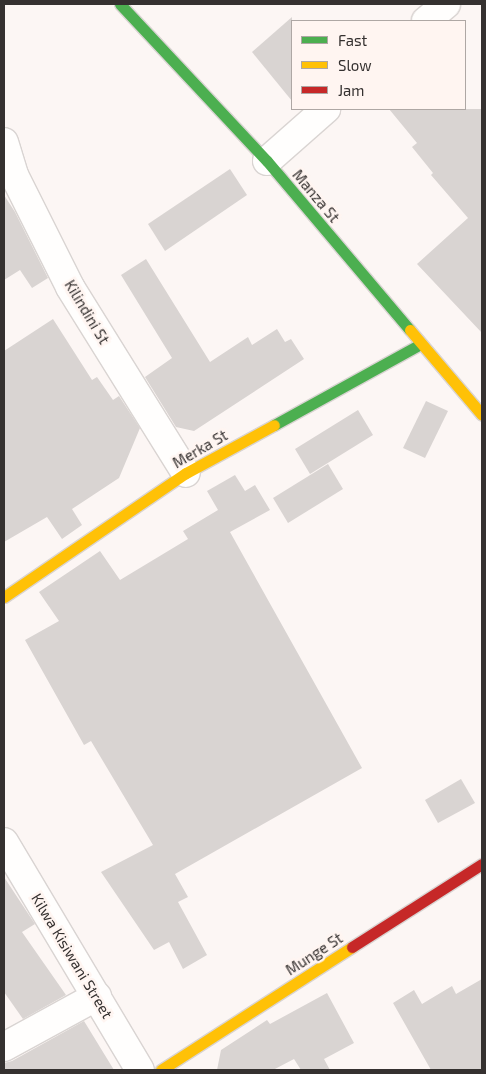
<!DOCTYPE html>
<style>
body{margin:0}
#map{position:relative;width:486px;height:1074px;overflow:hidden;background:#fcf6f4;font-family:"Exo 2",sans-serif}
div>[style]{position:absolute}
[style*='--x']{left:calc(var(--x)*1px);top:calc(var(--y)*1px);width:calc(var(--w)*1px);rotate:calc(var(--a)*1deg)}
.building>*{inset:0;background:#d9d4d2}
.roads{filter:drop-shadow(1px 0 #d9d4d2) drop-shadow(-1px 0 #d9d4d2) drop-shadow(0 1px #d9d4d2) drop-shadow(0 -1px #d9d4d2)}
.street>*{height:28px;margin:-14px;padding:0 14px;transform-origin:14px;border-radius:14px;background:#fffefd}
.fast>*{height:11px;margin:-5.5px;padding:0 5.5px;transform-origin:5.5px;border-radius:5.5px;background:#4caf50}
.slow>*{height:11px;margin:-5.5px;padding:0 5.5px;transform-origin:5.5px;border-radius:5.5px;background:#ffc107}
.jam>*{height:11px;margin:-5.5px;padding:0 5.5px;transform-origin:5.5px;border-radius:5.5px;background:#c62828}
span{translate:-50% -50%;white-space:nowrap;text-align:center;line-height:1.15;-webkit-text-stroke:5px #fff5f1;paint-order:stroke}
.street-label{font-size:15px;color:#353130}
.frame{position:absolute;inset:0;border:5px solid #353130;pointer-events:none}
.legend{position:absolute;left:291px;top:20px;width:175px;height:90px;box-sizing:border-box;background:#fff5f1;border:1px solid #aea7a4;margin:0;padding:6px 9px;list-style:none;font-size:15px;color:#353130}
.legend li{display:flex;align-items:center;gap:10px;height:25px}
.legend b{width:25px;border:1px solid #aea7a4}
</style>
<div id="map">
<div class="building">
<i style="clip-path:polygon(292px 17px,292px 101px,252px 52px)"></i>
<i style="clip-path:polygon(389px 109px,482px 109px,482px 333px,417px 264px,468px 218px,431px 175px,433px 173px,412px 147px,417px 143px)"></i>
<i style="clip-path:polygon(230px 169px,247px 195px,165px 251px,148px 224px)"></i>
<i style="clip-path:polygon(4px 195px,15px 212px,48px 278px,32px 288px,20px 270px,4px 280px)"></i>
<i style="clip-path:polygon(146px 259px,210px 362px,248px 337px,252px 345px,277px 329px,285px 342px,291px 339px,304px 359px,194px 431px,176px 427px,145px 377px,172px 358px,121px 275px)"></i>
<i style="clip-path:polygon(53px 319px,92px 380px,97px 377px,113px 400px,119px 396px,140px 428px,119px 478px,72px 509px,82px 525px,62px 539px,47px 517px,4px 542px,4px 351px)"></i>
<i style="clip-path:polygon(426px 401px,448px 411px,425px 458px,403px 448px)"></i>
<i style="clip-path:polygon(358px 410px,373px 435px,310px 474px,295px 449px)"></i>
<i style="clip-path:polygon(328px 464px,343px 489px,288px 523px,273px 498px)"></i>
<i style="clip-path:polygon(235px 475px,245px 491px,255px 485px,270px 510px,230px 532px,362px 768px,175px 874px,188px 897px,178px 902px,207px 955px,183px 969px,169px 942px,154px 950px,101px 872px,153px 845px,91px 741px,84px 745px,25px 640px,59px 621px,39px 592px,100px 551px,120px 580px,188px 539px,183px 531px,218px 510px,207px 491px)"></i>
<i style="clip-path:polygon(461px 779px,475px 803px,438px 823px,425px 800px)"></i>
<i style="clip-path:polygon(4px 877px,35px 924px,22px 932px,66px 995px,23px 1019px,4px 992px)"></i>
<i style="clip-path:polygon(482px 979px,482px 1070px,431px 1070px,393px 1003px,414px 990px,422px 1004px,452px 986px,456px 994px)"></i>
<i style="clip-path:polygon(327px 993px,354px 1043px,324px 1059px,330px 1070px,301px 1070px,294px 1059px,273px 1070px,217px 1070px,221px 1050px,267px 1020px,270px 1024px)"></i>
<i style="clip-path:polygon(84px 1021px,114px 1070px,4px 1070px,4px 1063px,12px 1061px)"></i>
</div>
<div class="roads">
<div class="street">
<i style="--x:426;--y:21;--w:26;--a:-40"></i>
<i style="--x:4;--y:142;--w:34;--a:73"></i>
<i style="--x:14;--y:175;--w:125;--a:63.4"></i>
<i style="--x:70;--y:287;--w:219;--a:58.1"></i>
<i style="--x:267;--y:161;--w:79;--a:-41.4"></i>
<i style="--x:4;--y:842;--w:265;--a:59.2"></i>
<i style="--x:4;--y:1047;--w:106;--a:-28.7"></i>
</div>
<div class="fast">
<i style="--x:120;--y:4;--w:215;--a:46.9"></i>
<i style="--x:267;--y:161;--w:221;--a:49.8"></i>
<i style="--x:274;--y:425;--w:168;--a:-28.9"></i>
</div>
<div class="slow">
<i style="--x:410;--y:330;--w:111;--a:49.7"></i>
<i style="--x:4;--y:597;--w:220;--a:-34.3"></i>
<i style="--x:186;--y:473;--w:100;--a:-28.6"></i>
<i style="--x:161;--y:1070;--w:227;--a:-32.8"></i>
</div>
<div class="jam">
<i style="--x:352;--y:947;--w:154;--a:-32.6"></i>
</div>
</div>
<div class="street-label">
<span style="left:316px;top:196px;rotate:50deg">Manza St</span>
<span style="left:87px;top:312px;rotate:59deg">Kilindini St</span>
<span style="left:200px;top:449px;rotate:-30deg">Merka St</span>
<span style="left:314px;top:954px;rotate:-33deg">Munge St</span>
<span style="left:72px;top:956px;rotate:59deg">Kilwa Kisiwani Street</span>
</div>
<div class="frame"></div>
<ul class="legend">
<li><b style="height:6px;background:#4caf50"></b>Fast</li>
<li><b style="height:6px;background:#ffc107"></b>Slow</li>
<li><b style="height:6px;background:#c62828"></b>Jam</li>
</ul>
</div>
